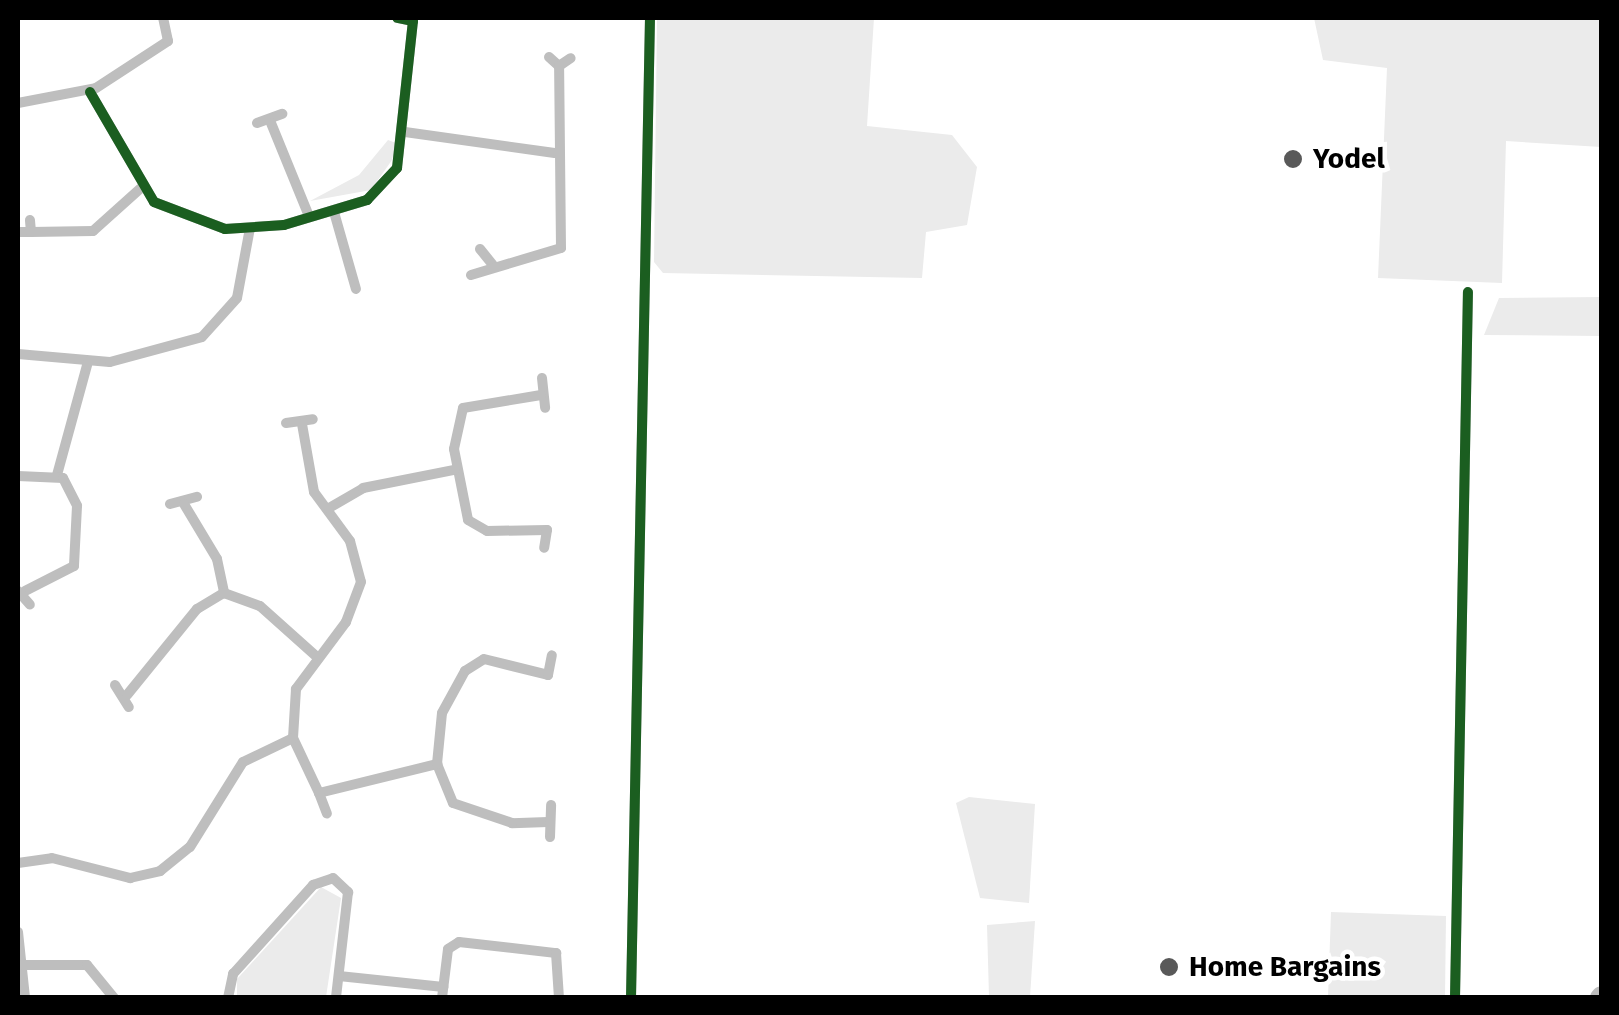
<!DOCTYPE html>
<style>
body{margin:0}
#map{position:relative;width:1619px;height:1015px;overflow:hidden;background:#fff;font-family:"Fira Sans",sans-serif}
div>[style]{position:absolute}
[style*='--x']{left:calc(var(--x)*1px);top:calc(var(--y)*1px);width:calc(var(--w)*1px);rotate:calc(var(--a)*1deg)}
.green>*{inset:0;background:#ebebeb}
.river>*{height:22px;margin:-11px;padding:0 11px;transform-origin:11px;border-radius:11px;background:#bdbdbd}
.minor>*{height:10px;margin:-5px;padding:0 5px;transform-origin:5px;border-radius:5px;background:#bebebe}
.cycleway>*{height:10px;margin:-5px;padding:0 5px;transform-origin:5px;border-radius:5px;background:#1b5e20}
.dots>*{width:28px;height:28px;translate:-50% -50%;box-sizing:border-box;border:5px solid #fff;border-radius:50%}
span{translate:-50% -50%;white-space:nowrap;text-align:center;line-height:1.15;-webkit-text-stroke:9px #fff;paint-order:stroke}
.poi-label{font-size:28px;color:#000;font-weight:700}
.left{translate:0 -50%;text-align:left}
.frame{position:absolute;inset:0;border:20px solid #000;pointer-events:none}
</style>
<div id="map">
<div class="green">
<i style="clip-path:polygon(657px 18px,874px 18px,867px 126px,952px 135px,977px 167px,967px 225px,926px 232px,922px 278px,663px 273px,654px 262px)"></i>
<i style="clip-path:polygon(1314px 18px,1601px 18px,1601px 147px,1506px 141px,1502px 283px,1378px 278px,1387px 68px,1323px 60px)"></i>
<i style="clip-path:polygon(388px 140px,396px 143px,392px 160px,371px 190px,310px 201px,359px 175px)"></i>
<i style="clip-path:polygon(1601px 297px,1601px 336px,1484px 335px,1499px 298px)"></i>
<i style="clip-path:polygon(969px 797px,1035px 804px,1029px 903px,980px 898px,956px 803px)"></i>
<i style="clip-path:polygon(321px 887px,341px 898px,326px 997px,237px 997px,237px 979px)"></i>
<i style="clip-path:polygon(1331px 912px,1446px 916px,1445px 997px,1328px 997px)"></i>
<i style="clip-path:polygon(1035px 921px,1030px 997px,989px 997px,987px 925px)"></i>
</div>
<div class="river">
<i style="--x:1601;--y:998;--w:1;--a:-45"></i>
</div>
<div class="minor">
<i style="--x:549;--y:57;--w:13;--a:42"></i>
<i style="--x:559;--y:66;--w:14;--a:-34"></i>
<i style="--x:90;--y:92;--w:127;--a:59.8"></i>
<i style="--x:154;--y:202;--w:76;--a:20.8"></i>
<i style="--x:225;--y:229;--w:59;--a:-3.9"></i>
<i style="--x:284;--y:225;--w:87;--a:-16.8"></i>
<i style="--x:367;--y:200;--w:44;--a:-46.8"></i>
<i style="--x:397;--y:168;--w:148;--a:-83.8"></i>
<i style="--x:413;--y:21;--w:16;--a:-169"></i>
<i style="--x:18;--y:103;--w:79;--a:-10.9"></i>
<i style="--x:96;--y:88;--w:86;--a:-33.1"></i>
<i style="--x:168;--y:41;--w:24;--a:-102"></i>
<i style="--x:257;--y:123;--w:27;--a:-20"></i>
<i style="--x:271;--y:123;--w:100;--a:67.8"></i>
<i style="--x:405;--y:132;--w:151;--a:8"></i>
<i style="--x:334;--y:212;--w:80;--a:74.1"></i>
<i style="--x:18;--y:232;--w:13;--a:0"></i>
<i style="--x:31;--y:232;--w:12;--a:-95"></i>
<i style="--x:31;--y:232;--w:62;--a:-0.9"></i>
<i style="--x:93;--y:231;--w:64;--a:-41.9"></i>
<i style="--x:480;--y:249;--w:21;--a:51"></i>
<i style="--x:471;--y:275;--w:94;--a:-16.7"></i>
<i style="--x:561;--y:248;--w:182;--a:-90.6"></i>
<i style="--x:18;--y:354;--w:92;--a:5"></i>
<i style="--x:110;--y:362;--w:95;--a:-15.2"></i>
<i style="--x:202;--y:337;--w:52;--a:-48.1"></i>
<i style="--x:237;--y:298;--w:66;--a:-79.5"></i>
<i style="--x:542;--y:378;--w:30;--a:84"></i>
<i style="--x:541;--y:395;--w:79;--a:170.5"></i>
<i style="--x:463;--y:408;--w:42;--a:102.4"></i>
<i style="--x:454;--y:449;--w:72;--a:78.8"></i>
<i style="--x:468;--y:520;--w:22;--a:30"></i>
<i style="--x:487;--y:531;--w:60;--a:-1"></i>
<i style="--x:547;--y:530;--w:18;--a:99"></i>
<i style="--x:286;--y:423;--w:27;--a:-8"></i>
<i style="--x:302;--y:424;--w:69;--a:80"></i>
<i style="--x:314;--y:492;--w:61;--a:53.7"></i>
<i style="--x:350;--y:541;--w:42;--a:75"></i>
<i style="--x:361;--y:582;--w:43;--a:110.6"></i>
<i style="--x:346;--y:622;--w:84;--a:126.7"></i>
<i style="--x:296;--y:689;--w:49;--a:93.5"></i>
<i style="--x:293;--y:738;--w:61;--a:64.7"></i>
<i style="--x:319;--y:793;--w:122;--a:-13.8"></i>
<i style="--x:57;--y:475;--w:117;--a:-74.7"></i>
<i style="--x:18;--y:476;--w:45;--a:2.5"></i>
<i style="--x:63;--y:478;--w:31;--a:63"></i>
<i style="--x:77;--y:506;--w:60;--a:92.9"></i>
<i style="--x:74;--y:566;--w:55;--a:153"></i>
<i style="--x:170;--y:504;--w:28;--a:-15"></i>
<i style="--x:184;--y:504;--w:64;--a:59"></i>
<i style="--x:217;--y:559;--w:35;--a:78"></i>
<i style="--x:329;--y:508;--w:39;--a:-30"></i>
<i style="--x:363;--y:488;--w:93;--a:-11.2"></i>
<i style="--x:18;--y:591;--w:18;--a:49"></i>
<i style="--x:115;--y:685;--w:26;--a:58"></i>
<i style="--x:127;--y:695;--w:111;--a:-50.9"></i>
<i style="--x:197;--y:609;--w:31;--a:-31"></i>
<i style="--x:224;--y:593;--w:38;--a:20"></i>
<i style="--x:260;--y:606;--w:75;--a:41.8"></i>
<i style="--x:319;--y:793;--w:22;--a:69"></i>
<i style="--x:548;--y:822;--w:36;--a:178"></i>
<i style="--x:512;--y:823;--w:62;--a:-161.3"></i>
<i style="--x:453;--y:803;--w:42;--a:-112.3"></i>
<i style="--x:437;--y:764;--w:51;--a:-84.4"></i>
<i style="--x:442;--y:713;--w:48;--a:-61.3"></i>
<i style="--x:465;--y:671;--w:22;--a:-32"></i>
<i style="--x:484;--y:659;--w:66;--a:14"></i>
<i style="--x:548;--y:675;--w:20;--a:-79"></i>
<i style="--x:550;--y:837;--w:32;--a:-88"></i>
<i style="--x:18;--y:863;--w:34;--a:-8"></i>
<i style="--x:52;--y:858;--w:81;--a:14.4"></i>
<i style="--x:130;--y:878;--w:31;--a:-13"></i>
<i style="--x:160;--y:871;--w:38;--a:-39"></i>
<i style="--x:190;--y:847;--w:100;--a:-58.1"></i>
<i style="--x:243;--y:762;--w:55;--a:-25.6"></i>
<i style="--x:18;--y:932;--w:66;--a:83.9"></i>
<i style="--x:22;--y:965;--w:65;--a:0"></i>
<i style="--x:87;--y:965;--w:43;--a:50.7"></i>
<i style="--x:339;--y:976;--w:105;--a:6"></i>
<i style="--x:228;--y:998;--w:25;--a:-78"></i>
<i style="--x:233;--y:974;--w:120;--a:-48"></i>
<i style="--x:313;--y:885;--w:21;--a:-19"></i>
<i style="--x:333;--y:878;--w:21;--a:43"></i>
<i style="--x:348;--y:892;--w:107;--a:96.5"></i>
<i style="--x:442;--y:998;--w:49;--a:-83"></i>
<i style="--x:448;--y:949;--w:13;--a:-32"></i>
<i style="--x:459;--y:942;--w:98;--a:6.5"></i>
<i style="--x:556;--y:953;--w:45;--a:86.2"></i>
<i style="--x:631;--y:998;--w:980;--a:-88.89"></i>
<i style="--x:1455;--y:998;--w:706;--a:-88.95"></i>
</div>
<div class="cycleway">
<i style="--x:90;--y:92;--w:127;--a:59.8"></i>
<i style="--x:154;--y:202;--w:76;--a:20.8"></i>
<i style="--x:225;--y:229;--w:59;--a:-3.9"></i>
<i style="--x:284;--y:225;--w:87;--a:-16.8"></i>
<i style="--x:367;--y:200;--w:44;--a:-46.8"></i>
<i style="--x:397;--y:168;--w:148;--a:-83.8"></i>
<i style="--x:413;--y:21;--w:16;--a:-169"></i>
<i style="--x:631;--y:998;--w:980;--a:-88.89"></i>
<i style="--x:1455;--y:998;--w:706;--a:-88.95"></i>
</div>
<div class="dots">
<i style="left:1293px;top:159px;background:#595959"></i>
<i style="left:1169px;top:967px;background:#595959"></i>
</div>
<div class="poi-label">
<span class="left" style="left:1313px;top:159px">Yodel</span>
<span class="left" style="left:1189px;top:967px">Home Bargains</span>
</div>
<div class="frame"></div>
</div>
